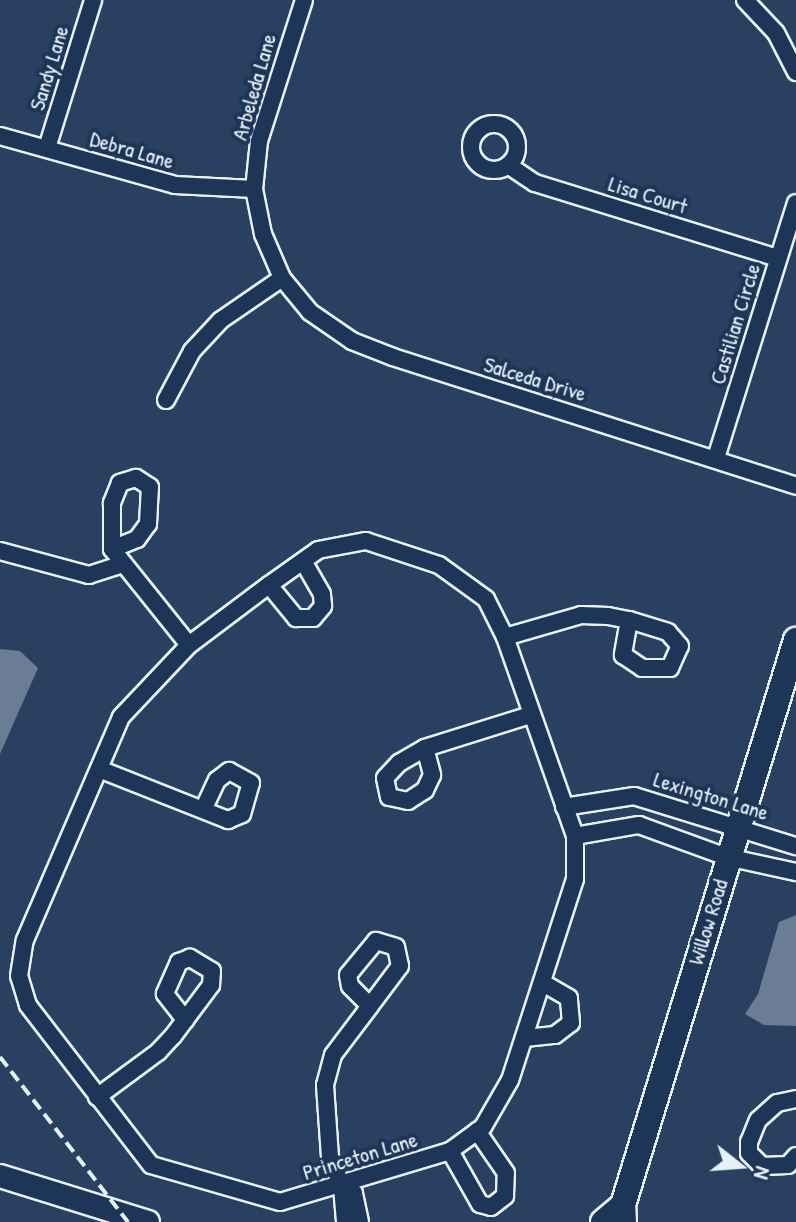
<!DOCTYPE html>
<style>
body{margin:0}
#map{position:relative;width:796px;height:1222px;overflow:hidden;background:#294061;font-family:"Patrick Hand",sans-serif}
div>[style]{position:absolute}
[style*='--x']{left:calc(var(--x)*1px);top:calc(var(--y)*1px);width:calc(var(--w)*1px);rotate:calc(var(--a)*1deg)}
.water>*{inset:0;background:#6b7c95}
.roads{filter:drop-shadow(2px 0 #e8f1f8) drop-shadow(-2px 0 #e8f1f8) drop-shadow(0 2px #e8f1f8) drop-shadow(0 -2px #e8f1f8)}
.street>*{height:16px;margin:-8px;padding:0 8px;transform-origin:8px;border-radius:8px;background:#1d3557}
.street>.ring{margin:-8px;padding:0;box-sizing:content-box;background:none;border:16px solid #1d3557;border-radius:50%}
.secondary>*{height:22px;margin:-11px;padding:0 11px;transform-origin:11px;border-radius:11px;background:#1d3557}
.primary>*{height:24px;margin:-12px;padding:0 12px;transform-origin:12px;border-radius:12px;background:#1d3557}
.rail>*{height:4px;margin-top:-2px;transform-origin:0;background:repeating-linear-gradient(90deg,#e8f1f8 0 12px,transparent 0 18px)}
span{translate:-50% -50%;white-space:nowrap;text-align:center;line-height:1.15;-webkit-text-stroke:8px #1d3557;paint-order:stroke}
.street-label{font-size:22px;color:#e8f1f8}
.north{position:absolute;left:700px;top:1126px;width:80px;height:80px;-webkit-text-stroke:6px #1d3557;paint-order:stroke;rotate:107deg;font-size:22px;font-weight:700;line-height:32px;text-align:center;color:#e8f1f8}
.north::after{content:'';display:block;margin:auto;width:28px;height:36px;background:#e8f1f8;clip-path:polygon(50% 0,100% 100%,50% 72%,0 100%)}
</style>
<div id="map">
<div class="water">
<i style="clip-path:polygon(0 649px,20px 651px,38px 668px,0 754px)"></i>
<i style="clip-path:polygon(796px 915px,796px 1026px,764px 1025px,745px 1014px,758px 994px,779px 922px)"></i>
</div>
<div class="roads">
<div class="street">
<i style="--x:304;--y:0;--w:148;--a:107.7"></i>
<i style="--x:259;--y:141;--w:48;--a:95.9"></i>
<i style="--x:254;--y:189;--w:46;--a:78.7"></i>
<i style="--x:263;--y:234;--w:48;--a:66.6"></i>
<i style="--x:282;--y:278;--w:44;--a:50.5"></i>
<i style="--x:310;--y:312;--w:51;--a:34.6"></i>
<i style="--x:352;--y:341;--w:44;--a:21.3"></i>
<i style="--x:393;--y:357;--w:423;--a:17.7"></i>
<i style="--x:745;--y:0;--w:45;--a:46.8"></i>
<i style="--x:776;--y:33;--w:44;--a:62.9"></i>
<i class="ring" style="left:471px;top:124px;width:30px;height:30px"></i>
<i style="--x:0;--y:136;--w:182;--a:15.6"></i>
<i style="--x:175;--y:185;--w:79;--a:2.9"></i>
<i style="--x:47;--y:148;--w:155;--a:-72.7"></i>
<i style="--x:508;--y:165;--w:32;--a:34"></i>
<i style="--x:535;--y:183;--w:254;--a:17.2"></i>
<i style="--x:166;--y:400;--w:55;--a:-62"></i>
<i style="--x:192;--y:351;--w:42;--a:-46.9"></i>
<i style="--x:221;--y:320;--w:74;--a:-34.5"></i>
<i style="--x:716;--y:458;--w:267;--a:-72.6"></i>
<i style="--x:366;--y:541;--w:77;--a:18.2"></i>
<i style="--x:439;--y:565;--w:58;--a:35.9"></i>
<i style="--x:486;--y:599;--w:42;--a:63.4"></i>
<i style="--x:505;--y:637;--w:211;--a:70.6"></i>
<i style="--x:575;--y:836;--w:43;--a:90"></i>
<i style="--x:575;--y:879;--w:211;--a:107.9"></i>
<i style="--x:510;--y:1080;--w:54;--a:119.9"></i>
<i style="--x:483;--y:1127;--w:41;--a:144"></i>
<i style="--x:450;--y:1151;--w:177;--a:163.3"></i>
<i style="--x:280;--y:1202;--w:134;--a:-164"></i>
<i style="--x:151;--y:1165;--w:202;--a:-127.6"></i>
<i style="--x:28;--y:1005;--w:30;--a:-107"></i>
<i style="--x:19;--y:976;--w:36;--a:-81"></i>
<i style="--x:25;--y:940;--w:243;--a:-66.7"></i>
<i style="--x:121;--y:717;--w:99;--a:-46.6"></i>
<i style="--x:189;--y:645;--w:100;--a:-36.9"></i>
<i style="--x:269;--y:585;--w:60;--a:-35.5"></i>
<i style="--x:318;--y:550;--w:49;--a:-10.6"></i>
<i style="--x:112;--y:549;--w:27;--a:-22"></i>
<i style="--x:137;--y:539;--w:19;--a:-54"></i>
<i style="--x:148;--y:524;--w:37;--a:-87"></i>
<i style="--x:150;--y:487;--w:17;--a:-147"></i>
<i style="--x:136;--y:478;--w:17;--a:163"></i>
<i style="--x:120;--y:483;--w:22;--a:112"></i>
<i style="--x:112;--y:503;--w:46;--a:90"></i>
<i style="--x:112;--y:549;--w:123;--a:51.3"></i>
<i style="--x:0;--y:551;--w:92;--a:15.1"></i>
<i style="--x:89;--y:575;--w:32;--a:-18"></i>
<i style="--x:269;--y:585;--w:43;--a:50.7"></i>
<i style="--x:296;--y:618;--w:17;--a:0"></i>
<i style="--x:313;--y:618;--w:16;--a:-50"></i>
<i style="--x:323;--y:606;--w:12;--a:-95"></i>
<i style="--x:322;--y:594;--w:38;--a:-120"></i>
<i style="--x:505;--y:637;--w:79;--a:-16.1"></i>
<i style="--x:581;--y:615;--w:27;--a:2"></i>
<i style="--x:608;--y:616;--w:21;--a:11"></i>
<i style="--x:629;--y:620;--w:36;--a:100"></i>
<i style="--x:623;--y:655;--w:23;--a:34"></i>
<i style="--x:642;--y:668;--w:28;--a:0"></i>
<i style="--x:670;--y:668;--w:24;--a:-66"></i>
<i style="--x:680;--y:646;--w:18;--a:-131"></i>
<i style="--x:668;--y:632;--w:41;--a:-162.9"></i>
<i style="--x:425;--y:748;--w:28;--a:75"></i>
<i style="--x:432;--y:775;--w:17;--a:115"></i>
<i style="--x:425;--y:790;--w:20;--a:147"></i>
<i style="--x:408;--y:801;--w:19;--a:-168"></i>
<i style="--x:389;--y:797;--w:19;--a:-102"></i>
<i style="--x:385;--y:778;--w:21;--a:-47"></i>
<i style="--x:399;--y:763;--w:30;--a:-30"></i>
<i style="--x:425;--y:748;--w:110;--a:-17.4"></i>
<i style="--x:99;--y:769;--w:139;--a:21.6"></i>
<i style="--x:228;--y:820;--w:15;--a:-23"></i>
<i style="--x:242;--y:814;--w:32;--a:-74"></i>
<i style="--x:251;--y:783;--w:25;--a:-151"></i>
<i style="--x:229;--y:771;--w:15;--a:143"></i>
<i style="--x:217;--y:780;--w:31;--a:115"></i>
<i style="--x:564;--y:807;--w:71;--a:-8.9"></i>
<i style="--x:634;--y:796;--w:170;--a:17.2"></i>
<i style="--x:575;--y:836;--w:65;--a:-9.8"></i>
<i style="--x:639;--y:825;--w:94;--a:20"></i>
<i style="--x:727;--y:857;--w:71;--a:12.3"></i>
<i style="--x:525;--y:1038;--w:30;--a:-6"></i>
<i style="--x:555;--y:1035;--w:20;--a:-37"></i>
<i style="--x:571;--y:1023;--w:25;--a:-95"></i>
<i style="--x:569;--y:998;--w:30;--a:-150"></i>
<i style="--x:97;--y:1097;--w:76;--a:-36.4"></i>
<i style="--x:158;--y:1052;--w:22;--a:-47"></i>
<i style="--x:173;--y:1036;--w:64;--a:-53.3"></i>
<i style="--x:211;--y:985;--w:14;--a:-86"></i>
<i style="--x:212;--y:971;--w:26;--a:-149"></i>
<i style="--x:190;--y:958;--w:12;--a:160"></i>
<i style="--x:179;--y:962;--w:35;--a:114"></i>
<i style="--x:165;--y:994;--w:33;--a:52"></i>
<i style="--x:796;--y:1099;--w:19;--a:168"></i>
<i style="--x:777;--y:1103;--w:25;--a:138"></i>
<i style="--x:758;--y:1120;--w:24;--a:112"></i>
<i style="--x:749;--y:1142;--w:11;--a:90"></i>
<i style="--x:749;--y:1153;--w:18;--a:45"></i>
<i style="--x:762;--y:1166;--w:26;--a:-2"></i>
<i style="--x:788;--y:1165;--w:12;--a:-48"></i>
<i style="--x:450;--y:1151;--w:61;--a:60.5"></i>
<i style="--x:480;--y:1204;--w:11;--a:15"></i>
<i style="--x:491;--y:1207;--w:18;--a:-38"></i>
<i style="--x:505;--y:1196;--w:23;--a:-88"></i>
<i style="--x:506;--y:1173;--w:51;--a:-124.6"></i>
<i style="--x:342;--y:1187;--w:35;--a:85"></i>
<i style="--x:360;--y:1222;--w:30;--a:-102"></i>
<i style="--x:354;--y:1193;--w:13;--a:-153"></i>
<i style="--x:342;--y:1187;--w:32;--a:-112"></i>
<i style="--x:330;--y:1157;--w:72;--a:-94"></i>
<i style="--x:325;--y:1085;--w:31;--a:-75"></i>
<i style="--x:333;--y:1055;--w:61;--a:-52.9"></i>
<i style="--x:370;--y:1006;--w:50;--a:-53.1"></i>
<i style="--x:400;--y:966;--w:19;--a:-102"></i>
<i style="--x:396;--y:947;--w:21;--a:-163"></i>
<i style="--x:376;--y:941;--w:44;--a:129.5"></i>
<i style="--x:348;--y:975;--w:11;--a:80"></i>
<i style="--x:350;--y:986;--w:28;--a:45"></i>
</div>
<div class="secondary">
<i style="--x:0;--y:1176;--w:155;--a:17.3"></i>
</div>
<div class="primary">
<i style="--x:603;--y:1222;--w:26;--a:-40"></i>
<i style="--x:624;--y:1222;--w:17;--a:-93"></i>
<i style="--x:623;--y:1205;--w:591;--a:-72.98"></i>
</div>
</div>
<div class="rail">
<i style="--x:0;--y:1057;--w:209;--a:52.2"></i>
</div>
<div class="street-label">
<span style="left:49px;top:68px;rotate:-73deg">Sandy Lane</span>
<span style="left:254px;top:87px;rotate:-74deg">Arbeleda Lane</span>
<span style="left:132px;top:150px;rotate:16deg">Debra Lane</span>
<span style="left:648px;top:195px;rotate:17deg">Lisa Court</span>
<span style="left:735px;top:324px;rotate:-73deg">Castilian Circle</span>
<span style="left:535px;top:379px;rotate:17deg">Salceda Drive</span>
<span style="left:711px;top:796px;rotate:17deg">Lexington Lane</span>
<span style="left:708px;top:922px;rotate:-73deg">Willow Road</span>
<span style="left:360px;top:1156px;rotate:-17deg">Princeton Lane</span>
</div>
<div class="north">N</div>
</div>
